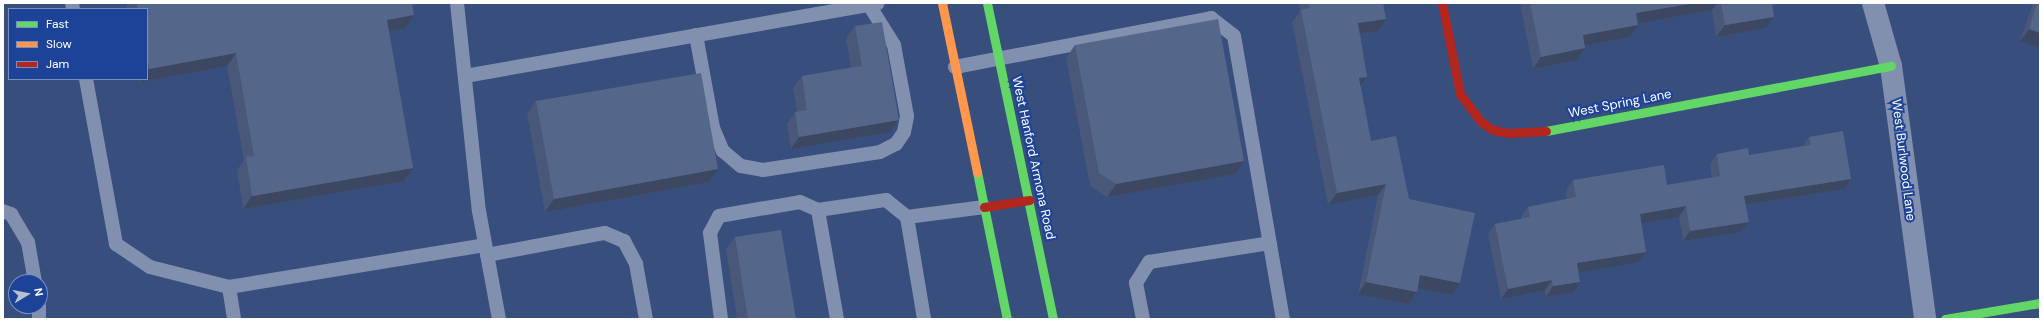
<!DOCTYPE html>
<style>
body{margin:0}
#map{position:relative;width:2043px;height:322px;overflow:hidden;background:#384e7c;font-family:"DM Sans",sans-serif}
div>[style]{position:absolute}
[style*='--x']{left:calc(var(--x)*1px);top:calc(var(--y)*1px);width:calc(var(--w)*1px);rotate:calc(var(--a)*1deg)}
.lane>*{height:14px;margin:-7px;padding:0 7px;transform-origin:7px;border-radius:7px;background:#8290af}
.street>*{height:22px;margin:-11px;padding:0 11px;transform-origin:11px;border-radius:11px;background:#8290af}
.fast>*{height:9px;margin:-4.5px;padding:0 4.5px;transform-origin:4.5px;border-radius:4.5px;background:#63d668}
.slow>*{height:9px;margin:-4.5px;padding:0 4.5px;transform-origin:4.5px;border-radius:4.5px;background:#ff974d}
.jam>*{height:9px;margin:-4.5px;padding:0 4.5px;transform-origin:4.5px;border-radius:4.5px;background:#b3261e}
.wall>*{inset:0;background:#495878}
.shaded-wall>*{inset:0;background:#3c4761}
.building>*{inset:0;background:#55668b}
span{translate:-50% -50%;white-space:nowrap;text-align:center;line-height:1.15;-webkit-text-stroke:4px #1c4398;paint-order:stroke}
.street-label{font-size:13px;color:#fff}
.frame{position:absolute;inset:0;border:4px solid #fff;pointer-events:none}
.legend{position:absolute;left:8px;top:8px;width:140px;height:72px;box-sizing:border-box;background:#1c4398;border:1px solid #778ec1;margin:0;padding:5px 7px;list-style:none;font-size:12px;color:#fff}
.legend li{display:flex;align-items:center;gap:8px;height:20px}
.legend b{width:20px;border:1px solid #778ec1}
.north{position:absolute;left:8px;top:274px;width:40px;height:40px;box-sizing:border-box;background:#1c4398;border:1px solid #778ec1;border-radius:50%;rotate:80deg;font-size:11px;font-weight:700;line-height:16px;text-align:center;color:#fff}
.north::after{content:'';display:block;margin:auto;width:14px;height:18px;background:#b9c1d1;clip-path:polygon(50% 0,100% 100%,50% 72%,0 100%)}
</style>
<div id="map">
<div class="lane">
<i style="--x:72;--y:3;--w:6;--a:81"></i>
<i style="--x:457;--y:3;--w:209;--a:84"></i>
<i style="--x:479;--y:211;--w:110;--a:79.5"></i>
<i style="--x:696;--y:35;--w:95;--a:79.6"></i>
<i style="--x:713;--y:128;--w:25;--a:67"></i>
<i style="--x:723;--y:151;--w:23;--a:40"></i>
<i style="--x:741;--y:166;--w:22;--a:10"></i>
<i style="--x:763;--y:170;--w:118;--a:-8.7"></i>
<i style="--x:880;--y:152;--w:18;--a:-27"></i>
<i style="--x:896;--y:144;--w:14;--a:-56"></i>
<i style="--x:904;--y:132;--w:16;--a:-79"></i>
<i style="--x:907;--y:116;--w:72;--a:-100.4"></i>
<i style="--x:894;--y:45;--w:47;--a:-122"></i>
<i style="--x:955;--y:67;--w:261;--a:-10.8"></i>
<i style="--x:1211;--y:18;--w:29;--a:38"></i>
<i style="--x:1234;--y:36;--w:287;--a:80.2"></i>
<i style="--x:465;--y:76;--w:419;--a:-10"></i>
<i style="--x:86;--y:79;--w:168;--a:79.7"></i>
<i style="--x:116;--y:244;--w:41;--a:34.1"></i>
<i style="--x:150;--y:267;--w:81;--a:14.2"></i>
<i style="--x:229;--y:287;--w:32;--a:81"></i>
<i style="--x:3;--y:211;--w:9;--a:21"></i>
<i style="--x:11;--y:214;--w:33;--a:59"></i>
<i style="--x:28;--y:242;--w:41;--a:80.1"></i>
<i style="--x:907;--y:217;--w:78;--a:-7.4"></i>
<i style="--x:487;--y:255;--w:120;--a:-10.6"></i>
<i style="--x:605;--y:233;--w:21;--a:23"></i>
<i style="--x:624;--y:241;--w:26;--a:62"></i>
<i style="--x:636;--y:264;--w:56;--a:79.7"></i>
<i style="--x:229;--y:287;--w:259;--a:-9.3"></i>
<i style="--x:39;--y:319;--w:13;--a:-90"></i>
<i style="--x:721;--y:319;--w:87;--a:-97.3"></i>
<i style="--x:710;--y:233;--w:19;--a:-62"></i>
<i style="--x:719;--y:216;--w:82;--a:-9.8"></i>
<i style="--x:800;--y:202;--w:20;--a:24"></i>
<i style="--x:837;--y:319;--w:111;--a:-99.9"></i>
<i style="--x:818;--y:210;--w:69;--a:-8.4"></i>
<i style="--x:886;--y:200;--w:27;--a:39"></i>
<i style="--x:907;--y:217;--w:103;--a:80.5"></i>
<i style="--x:1143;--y:319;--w:37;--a:-101"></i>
<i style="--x:1136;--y:283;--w:25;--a:-58"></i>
<i style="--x:1149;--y:262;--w:122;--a:-8.9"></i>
</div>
<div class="street">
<i style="--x:1873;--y:3;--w:66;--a:74.1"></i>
<i style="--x:1891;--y:66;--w:255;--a:82.3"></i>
</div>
<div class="fast">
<i style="--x:987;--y:3;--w:323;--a:78.2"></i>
<i style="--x:1546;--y:131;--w:351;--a:-10.7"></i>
<i style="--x:977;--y:172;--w:150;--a:78.5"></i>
<i style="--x:1945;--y:319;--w:96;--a:-9.6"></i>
</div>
<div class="slow">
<i style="--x:942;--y:3;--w:173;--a:78.3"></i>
</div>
<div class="jam">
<i style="--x:1442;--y:3;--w:93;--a:78.8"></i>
<i style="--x:1460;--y:94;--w:34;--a:53"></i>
<i style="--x:1480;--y:121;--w:16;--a:35"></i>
<i style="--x:1493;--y:130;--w:15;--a:11"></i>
<i style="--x:1508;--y:133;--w:38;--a:-3"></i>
<i style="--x:984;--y:207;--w:46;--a:-8.8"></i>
</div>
<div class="wall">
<i style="clip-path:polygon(126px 3px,412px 3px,405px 28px,389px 31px,413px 168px,404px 181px,243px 209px,237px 170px,244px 160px,227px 66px,140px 82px,139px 79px,147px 79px,147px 9px,127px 9px)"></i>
<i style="clip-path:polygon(1299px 3px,1383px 3px,1378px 31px,1360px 34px,1367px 77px,1361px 87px,1371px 141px,1409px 199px,1452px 295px,1418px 288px,1417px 292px,1408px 304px,1358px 294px,1378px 195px,1328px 205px,1292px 22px,1300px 11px)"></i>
<i style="clip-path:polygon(1520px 3px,1772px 3px,1766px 28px,1716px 37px,1712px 10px,1638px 23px,1630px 37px,1585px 45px,1585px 48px,1577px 60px,1533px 69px)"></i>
<i style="clip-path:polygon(2033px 3px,2040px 3px,2040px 48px,2020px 41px)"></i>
<i style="clip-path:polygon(855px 26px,899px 120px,890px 132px,791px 149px,787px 124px,795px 112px,797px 111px,793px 88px,802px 76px,851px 67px,846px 38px)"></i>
<i style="clip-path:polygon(1075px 45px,1235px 174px,1107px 197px,1090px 186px,1066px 58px)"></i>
<i style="clip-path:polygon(536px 101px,718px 169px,709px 182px,545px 212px,527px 114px)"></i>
<i style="clip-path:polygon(1809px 137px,1851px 179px,1844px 189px,1746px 205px,1741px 232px,1683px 241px,1679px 217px,1641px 223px,1646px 252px,1639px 262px,1579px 272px,1573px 292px,1546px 297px,1545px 290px,1501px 299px,1488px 234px,1495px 224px,1521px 219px,1521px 217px,1528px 207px,1567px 199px,1566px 190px,1573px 180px,1667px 185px,1712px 178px,1710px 164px,1717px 154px,1749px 155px,1803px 146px)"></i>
<i style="clip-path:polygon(735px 237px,796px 319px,737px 319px,726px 249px)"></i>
</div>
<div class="shaded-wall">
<i style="clip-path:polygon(1087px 3px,1095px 3px,1086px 5px)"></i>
<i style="clip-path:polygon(1695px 3px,1717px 3px,1712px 10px,1628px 25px,1636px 13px)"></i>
<i style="clip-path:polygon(414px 15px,405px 28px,378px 33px,387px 20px)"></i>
<i style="clip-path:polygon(1774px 17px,1766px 28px,1716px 37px,1725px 25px)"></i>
<i style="clip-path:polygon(1386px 19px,1378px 31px,1350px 35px,1358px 23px)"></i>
<i style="clip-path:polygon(1638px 25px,1630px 37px,1575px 47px,1583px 35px)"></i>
<i style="clip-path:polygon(2029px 29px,2040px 33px,2040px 48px,2020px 41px)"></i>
<i style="clip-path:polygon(1585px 48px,1577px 60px,1533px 69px,1541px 57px)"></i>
<i style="clip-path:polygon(236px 53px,227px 66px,140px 82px,142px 79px,147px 79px,147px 71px,149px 69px)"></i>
<i style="clip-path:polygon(1367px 77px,1359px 89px,1359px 78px)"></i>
<i style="clip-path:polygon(899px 120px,890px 132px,791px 149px,799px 137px)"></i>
<i style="clip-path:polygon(1244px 161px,1235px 174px,1107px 197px,1116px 184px)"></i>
<i style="clip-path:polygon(413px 168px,404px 181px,243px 209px,252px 196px)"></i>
<i style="clip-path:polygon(718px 169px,709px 182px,545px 212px,554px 199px)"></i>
<i style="clip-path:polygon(1851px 179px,1844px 189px,1737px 206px,1744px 196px)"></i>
<i style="clip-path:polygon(1386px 184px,1378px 195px,1328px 205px,1337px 193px)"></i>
<i style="clip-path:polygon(1686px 206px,1679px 217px,1633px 225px,1640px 214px)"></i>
<i style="clip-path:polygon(1749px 222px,1741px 232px,1683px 241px,1690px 231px)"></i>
<i style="clip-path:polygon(1646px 252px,1639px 262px,1570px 274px,1577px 263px)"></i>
<i style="clip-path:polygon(1420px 275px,1460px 283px,1452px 295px,1412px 287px)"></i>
<i style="clip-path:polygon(1552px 280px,1545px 290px,1501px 299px,1508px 289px)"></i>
<i style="clip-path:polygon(1366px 282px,1417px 292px,1408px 304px,1358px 294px)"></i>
<i style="clip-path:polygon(1580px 282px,1573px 292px,1546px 297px,1553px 286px)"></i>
</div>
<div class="building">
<i style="clip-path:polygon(137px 3px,412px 3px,414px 15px,387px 20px,413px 168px,252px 196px,246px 157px,254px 156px,236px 53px,149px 69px,147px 58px,147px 9px,138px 9px)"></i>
<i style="clip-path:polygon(1309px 3px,1383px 3px,1386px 19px,1358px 23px,1367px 77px,1359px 78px,1371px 141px,1396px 136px,1409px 199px,1475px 213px,1460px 283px,1420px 275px,1417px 292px,1366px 282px,1386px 184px,1337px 193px,1301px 10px,1310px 8px)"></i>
<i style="clip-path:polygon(1530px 3px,1695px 3px,1636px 13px,1638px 25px,1583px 35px,1585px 48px,1541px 57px)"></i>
<i style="clip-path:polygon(1721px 3px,1772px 3px,1774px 17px,1725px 25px)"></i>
<i style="clip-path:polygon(2037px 3px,2040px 3px,2040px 33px,2029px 29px)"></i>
<i style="clip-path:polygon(1218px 19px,1244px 161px,1116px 184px,1099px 173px,1075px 45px)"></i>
<i style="clip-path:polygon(882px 22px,899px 120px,799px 137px,795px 112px,807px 110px,802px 76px,862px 66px,855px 26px)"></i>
<i style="clip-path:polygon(701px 73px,718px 169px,554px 199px,536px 101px)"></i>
<i style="clip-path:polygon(1843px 131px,1851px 179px,1744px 196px,1749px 222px,1690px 231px,1686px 206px,1640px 214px,1646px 252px,1577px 263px,1580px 282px,1553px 286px,1552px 280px,1508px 289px,1495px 224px,1530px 217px,1528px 207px,1576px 197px,1573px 180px,1664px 165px,1667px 185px,1720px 176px,1717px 154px,1748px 148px,1749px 155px,1811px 145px,1809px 137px)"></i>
<i style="clip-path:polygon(781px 230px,796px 319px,748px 319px,735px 237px)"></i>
</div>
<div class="street-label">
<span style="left:1620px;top:104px;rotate:-11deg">West Spring Lane</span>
<span style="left:1033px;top:158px;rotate:78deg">West Hanford Armona Road</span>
<span style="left:1903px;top:160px;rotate:83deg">West Burlwood Lane</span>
</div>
<div class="frame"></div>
<ul class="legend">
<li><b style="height:5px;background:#63d668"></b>Fast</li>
<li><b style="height:5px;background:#ff974d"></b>Slow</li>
<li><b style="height:5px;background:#b3261e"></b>Jam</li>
</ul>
<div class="north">N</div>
</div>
